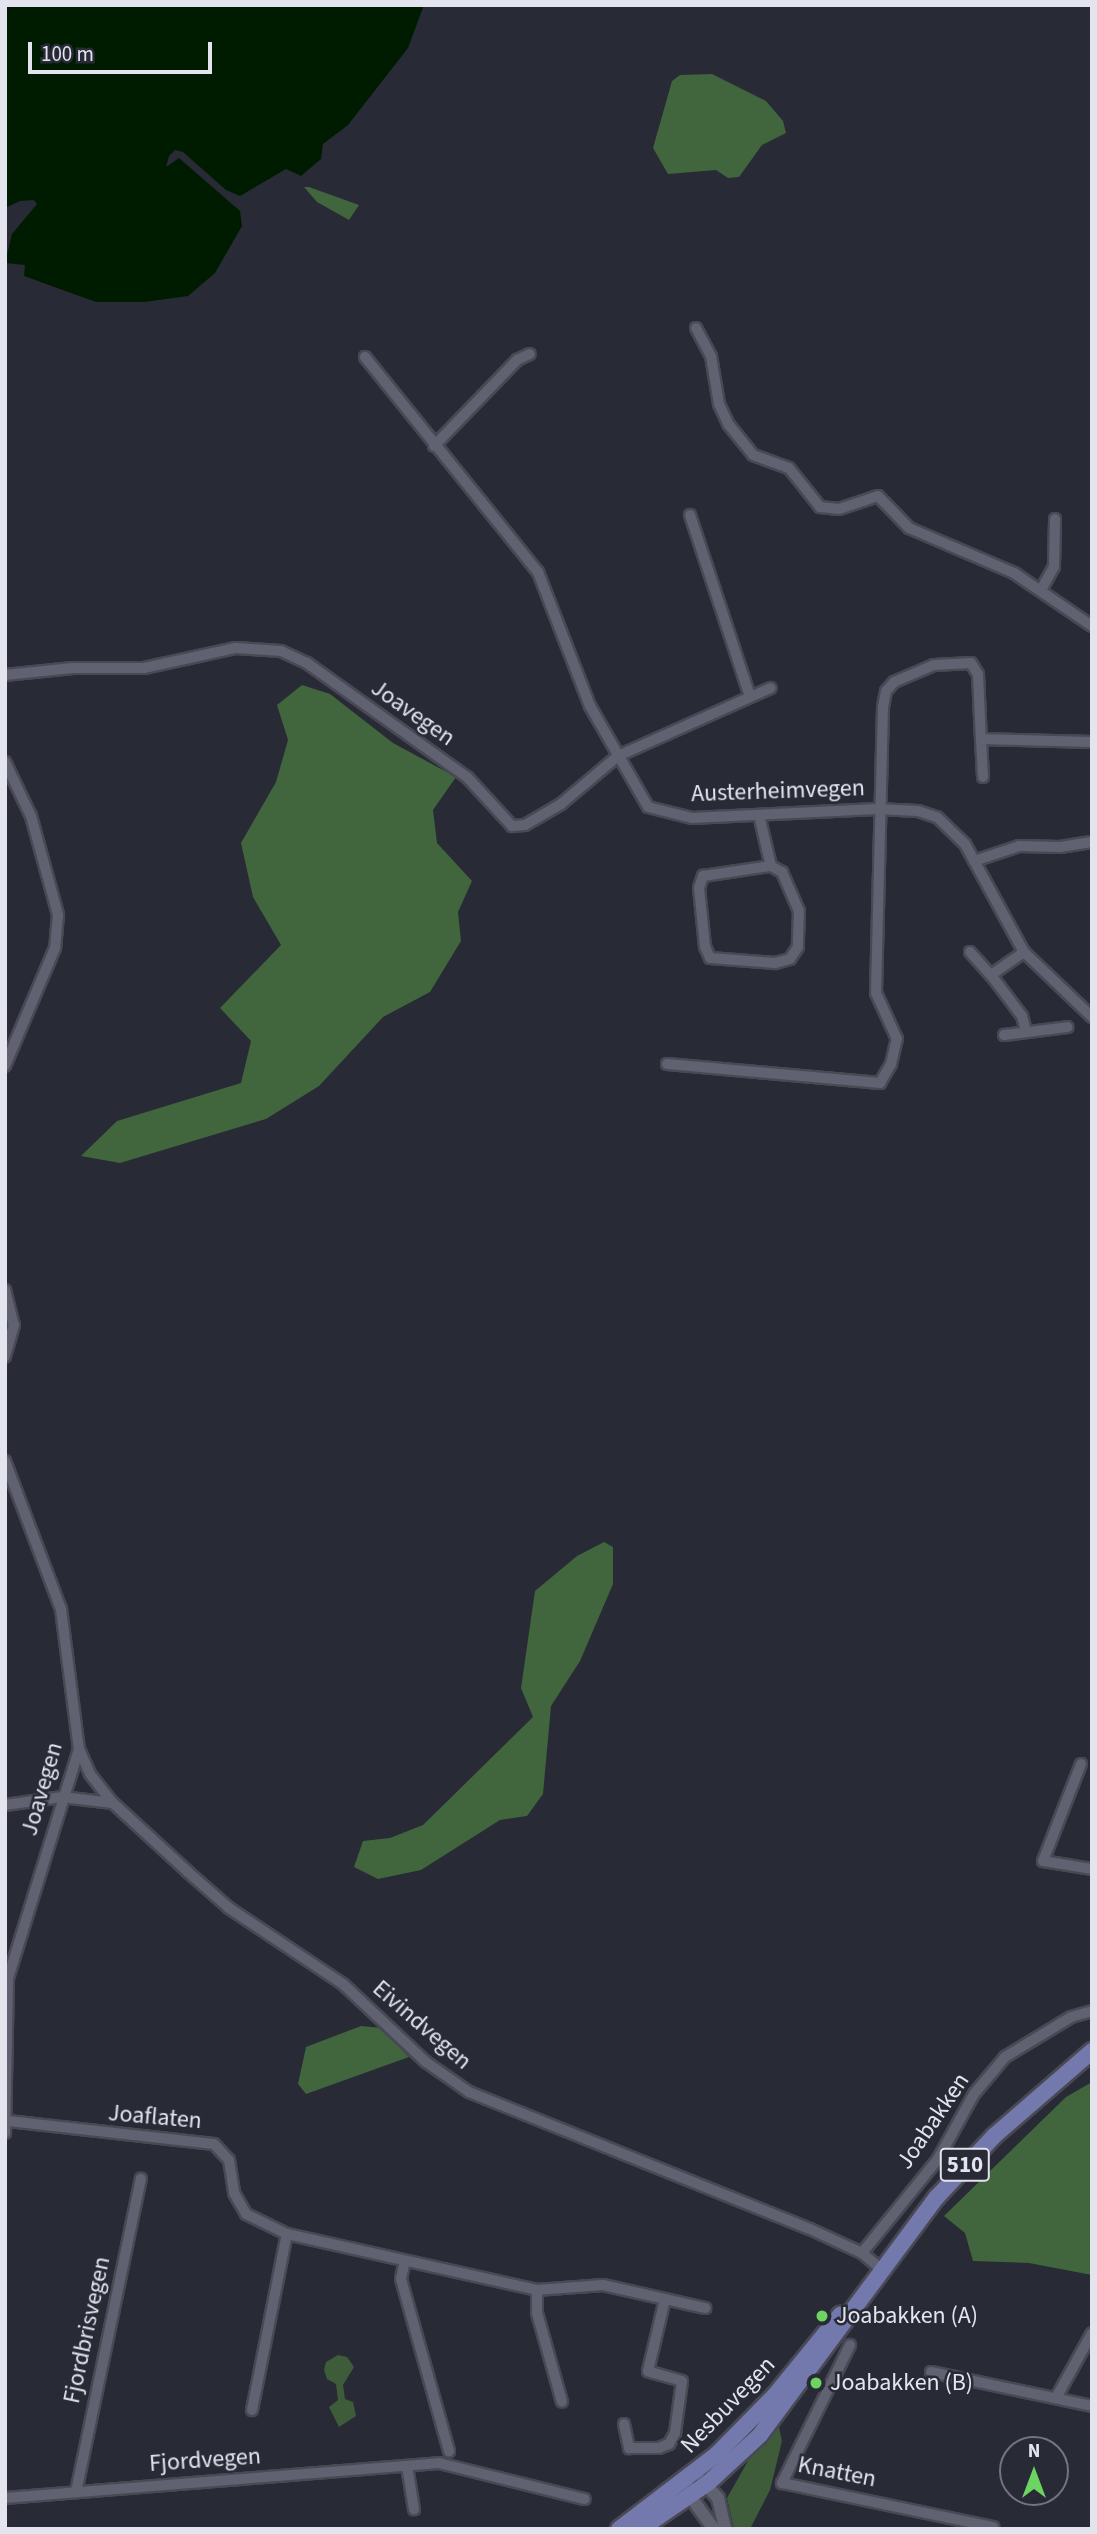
<!DOCTYPE html>
<style>
body{margin:0}
#map{position:relative;width:1097px;height:2534px;overflow:hidden;background:#282a36;font-family:"Source Sans 3",sans-serif}
div>[style]{position:absolute}
[style*='--x']{left:calc(var(--x)*1px);top:calc(var(--y)*1px);width:calc(var(--w)*1px);rotate:calc(var(--a)*1deg)}
.green>*{inset:0;background:#3e5c3a}
.forest>*{inset:0;background:#41653d}
.water>*{inset:0;background:#001c00}
.roads{filter:drop-shadow(2px 0 #484954) drop-shadow(-2px 0 #484954) drop-shadow(0 2px #484954) drop-shadow(0 -2px #484954)}
.minor>*{height:10px;margin:-5px;padding:0 5px;transform-origin:5px;border-radius:5px;background:#606271}
.tertiary>*{height:12px;margin:-6px;padding:0 6px;transform-origin:6px;border-radius:6px;background:#606271}
.primary>*{height:16px;margin:-8px;padding:0 8px;transform-origin:8px;border-radius:8px;background:#7379ac}
.dots>*{width:19px;height:19px;translate:-50% -50%;box-sizing:border-box;border:4px solid #282a36;border-radius:50%}
span{translate:-50% -50%;white-space:nowrap;text-align:center;line-height:1.15;-webkit-text-stroke:5px #282a36;paint-order:stroke}
.shield-label span{padding:2px 5px;background:#282a36;border:2px solid;border-radius:5px;-webkit-text-stroke-width:0}
.shield-label{font-size:23px;color:#e3e4ed;font-weight:700}
.street-label{font-size:24px;color:#e3e4ed}
.poi-label{font-size:24px;color:#e3e4ed}
.left{translate:0 -50%;text-align:left}
.frame{position:absolute;inset:0;border:7px solid #e3e4ed;pointer-events:none}
.north{position:absolute;left:999px;top:2436px;width:70px;height:70px;box-sizing:border-box;background:#282a36;border:2px solid #73747f;border-radius:50%;rotate:0deg;font-size:19px;font-weight:700;line-height:28px;text-align:center;color:#e3e4ed}
.north::after{content:'';display:block;margin:auto;width:24px;height:32px;background:#6dd361;clip-path:polygon(50% 0,100% 100%,50% 72%,0 100%)}
.scale{position:absolute;left:28px;top:42px;width:184px;height:32px;box-sizing:border-box;border:4px solid #e3e4ed;border-top:0;padding-left:9px;font-size:21px;line-height:24px;white-space:nowrap;color:#e3e4ed;-webkit-text-stroke:5px #282a36;paint-order:stroke}
</style>
<div id="map">
<div class="green">
<i style="clip-path:polygon(338px 2355px,347px 2357px,354px 2367px,343px 2385px,345px 2399px,353px 2402px,356px 2416px,339px 2427px,329px 2407px,338px 2400px,336px 2384px,327px 2379px,324px 2370px,326px 2362px)"></i>
<i style="clip-path:polygon(778px 2423px,782px 2441px,770px 2490px,750px 2529px,734px 2529px,727px 2498px,753px 2452px)"></i>
</div>
<div class="forest">
<i style="clip-path:polygon(712px 74px,766px 101px,783px 121px,786px 133px,762px 145px,739px 177px,728px 178px,716px 170px,668px 174px,653px 148px,672px 81px,680px 75px)"></i>
<i style="clip-path:polygon(304px 187px,309px 187px,359px 205px,349px 220px,317px 202px)"></i>
<i style="clip-path:polygon(302px 685px,330px 694px,393px 743px,456px 777px,433px 810px,437px 843px,472px 881px,458px 912px,461px 941px,430px 992px,383px 1017px,319px 1086px,266px 1119px,120px 1163px,81px 1156px,117px 1121px,241px 1083px,251px 1041px,220px 1008px,281px 945px,253px 897px,241px 843px,276px 782px,288px 740px,277px 705px)"></i>
<i style="clip-path:polygon(604px 1542px,613px 1547px,613px 1584px,580px 1661px,551px 1706px,543px 1794px,527px 1816px,500px 1820px,421px 1870px,378px 1879px,354px 1867px,363px 1841px,390px 1838px,423px 1825px,533px 1717px,521px 1688px,535px 1591px,577px 1556px)"></i>
<i style="clip-path:polygon(361px 2026px,382px 2028px,409px 2057px,306px 2094px,298px 2084px,306px 2047px)"></i>
<i style="clip-path:polygon(1092px 2082px,1092px 2275px,1029px 2263px,973px 2261px,965px 2233px,944px 2216px,1066px 2097px)"></i>
</div>
<div class="water">
<i style="clip-path:polygon(5px 5px,424px 5px,408px 48px,348px 125px,323px 144px,321px 159px,301px 176px,286px 169px,240px 196px,226px 190px,183px 152px,175px 150px,169px 156px,166px 167px,179px 158px,240px 211px,242px 226px,215px 273px,188px 296px,144px 302px,96px 302px,24px 276px,25px 265px,5px 263px,12px 234px,37px 204px,34px 200px,20px 201px,5px 208px)"></i>
</div>
<div class="roads">
<div class="minor">
<i style="--x:696;--y:328;--w:32;--a:62"></i>
<i style="--x:711;--y:356;--w:49;--a:80.5"></i>
<i style="--x:719;--y:404;--w:23;--a:65"></i>
<i style="--x:729;--y:425;--w:38;--a:51"></i>
<i style="--x:753;--y:455;--w:38;--a:20"></i>
<i style="--x:789;--y:468;--w:50;--a:51.5"></i>
<i style="--x:820;--y:507;--w:19;--a:6"></i>
<i style="--x:839;--y:509;--w:41;--a:-18.4"></i>
<i style="--x:878;--y:496;--w:45;--a:45.9"></i>
<i style="--x:909;--y:528;--w:114;--a:23.2"></i>
<i style="--x:1014;--y:573;--w:94;--a:34.2"></i>
<i style="--x:365;--y:357;--w:276;--a:51.2"></i>
<i style="--x:538;--y:572;--w:144;--a:68.8"></i>
<i style="--x:590;--y:706;--w:116;--a:60.1"></i>
<i style="--x:648;--y:807;--w:45;--a:14"></i>
<i style="--x:692;--y:818;--w:185;--a:-2.8"></i>
<i style="--x:877;--y:809;--w:41;--a:2.8"></i>
<i style="--x:918;--y:811;--w:20;--a:18"></i>
<i style="--x:937;--y:817;--w:39;--a:44"></i>
<i style="--x:965;--y:844;--w:123;--a:61.4"></i>
<i style="--x:1024;--y:952;--w:94;--a:43.7"></i>
<i style="--x:434;--y:446;--w:120;--a:-46"></i>
<i style="--x:517;--y:360;--w:14;--a:-25"></i>
<i style="--x:690;--y:515;--w:191;--a:71.7"></i>
<i style="--x:1041;--y:590;--w:26;--a:-61"></i>
<i style="--x:1054;--y:567;--w:48;--a:-88.8"></i>
<i style="--x:5;--y:675;--w:68;--a:-5.9"></i>
<i style="--x:73;--y:668;--w:71;--a:0"></i>
<i style="--x:144;--y:668;--w:94;--a:-12.3"></i>
<i style="--x:236;--y:648;--w:45;--a:3.8"></i>
<i style="--x:281;--y:651;--w:29;--a:25"></i>
<i style="--x:307;--y:663;--w:196;--a:35.5"></i>
<i style="--x:467;--y:777;--w:67;--a:47.4"></i>
<i style="--x:512;--y:826;--w:13;--a:-4"></i>
<i style="--x:525;--y:825;--w:42;--a:-30.3"></i>
<i style="--x:561;--y:804;--w:75;--a:-40.1"></i>
<i style="--x:618;--y:756;--w:167;--a:-24"></i>
<i style="--x:981;--y:739;--w:38;--a:87"></i>
<i style="--x:5;--y:762;--w:60;--a:64.3"></i>
<i style="--x:31;--y:816;--w:103;--a:74.7"></i>
<i style="--x:58;--y:915;--w:33;--a:95"></i>
<i style="--x:55;--y:948;--w:128;--a:113"></i>
<i style="--x:759;--y:815;--w:52;--a:76.8"></i>
<i style="--x:974;--y:861;--w:47;--a:-18.4"></i>
<i style="--x:1019;--y:846;--w:41;--a:1.4"></i>
<i style="--x:1060;--y:847;--w:32;--a:-9"></i>
<i style="--x:771;--y:866;--w:13;--a:29"></i>
<i style="--x:782;--y:872;--w:43;--a:66.4"></i>
<i style="--x:799;--y:911;--w:36;--a:92"></i>
<i style="--x:798;--y:947;--w:14;--a:124"></i>
<i style="--x:790;--y:959;--w:16;--a:165"></i>
<i style="--x:775;--y:963;--w:65;--a:-175.6"></i>
<i style="--x:710;--y:958;--w:12;--a:-114"></i>
<i style="--x:705;--y:947;--w:59;--a:-95.8"></i>
<i style="--x:699;--y:888;--w:13;--a:-72"></i>
<i style="--x:703;--y:876;--w:69;--a:-8.4"></i>
<i style="--x:970;--y:952;--w:31;--a:48"></i>
<i style="--x:1024;--y:952;--w:40;--a:145.1"></i>
<i style="--x:991;--y:975;--w:51;--a:52.9"></i>
<i style="--x:1022;--y:1016;--w:16;--a:75"></i>
<i style="--x:1004;--y:1035;--w:64;--a:-7.1"></i>
<i style="--x:667;--y:1064;--w:214;--a:5.1"></i>
<i style="--x:880;--y:1083;--w:22;--a:-60"></i>
<i style="--x:891;--y:1064;--w:26;--a:-77"></i>
<i style="--x:897;--y:1039;--w:51;--a:-114.5"></i>
<i style="--x:876;--y:993;--w:286;--a:-88.6"></i>
<i style="--x:883;--y:707;--w:16;--a:-79"></i>
<i style="--x:886;--y:691;--w:12;--a:-48"></i>
<i style="--x:894;--y:682;--w:43;--a:-23"></i>
<i style="--x:934;--y:665;--w:37;--a:-3"></i>
<i style="--x:971;--y:663;--w:13;--a:58"></i>
<i style="--x:978;--y:674;--w:65;--a:87.4"></i>
<i style="--x:981;--y:739;--w:111;--a:1.5"></i>
<i style="--x:5;--y:1290;--w:36;--a:76"></i>
<i style="--x:14;--y:1325;--w:33;--a:106"></i>
<i style="--x:5;--y:1461;--w:158;--a:69.3"></i>
<i style="--x:61;--y:1609;--w:141;--a:82.7"></i>
<i style="--x:79;--y:1749;--w:240;--a:107.2"></i>
<i style="--x:8;--y:1978;--w:155;--a:91.1"></i>
<i style="--x:79;--y:1749;--w:27;--a:66"></i>
<i style="--x:90;--y:1774;--w:37;--a:52"></i>
<i style="--x:113;--y:1803;--w:102;--a:42.6"></i>
<i style="--x:188;--y:1872;--w:55;--a:41.3"></i>
<i style="--x:229;--y:1908;--w:137;--a:33.7"></i>
<i style="--x:343;--y:1984;--w:114;--a:43.2"></i>
<i style="--x:426;--y:2062;--w:52;--a:34.9"></i>
<i style="--x:469;--y:2092;--w:367;--a:21.9"></i>
<i style="--x:810;--y:2229;--w:57;--a:24.8"></i>
<i style="--x:862;--y:2253;--w:25;--a:40"></i>
<i style="--x:1081;--y:1764;--w:104;--a:111.4"></i>
<i style="--x:1043;--y:1861;--w:50;--a:9.3"></i>
<i style="--x:5;--y:1805;--w:58;--a:-8"></i>
<i style="--x:62;--y:1797;--w:51;--a:6.7"></i>
<i style="--x:8;--y:2121;--w:207;--a:6.4"></i>
<i style="--x:214;--y:2144;--w:22;--a:47"></i>
<i style="--x:229;--y:2160;--w:33;--a:81"></i>
<i style="--x:234;--y:2193;--w:24;--a:60"></i>
<i style="--x:246;--y:2214;--w:46;--a:26"></i>
<i style="--x:287;--y:2234;--w:256;--a:12.6"></i>
<i style="--x:537;--y:2290;--w:66;--a:-4.3"></i>
<i style="--x:603;--y:2285;--w:105;--a:12.7"></i>
<i style="--x:862;--y:2253;--w:121;--a:-51"></i>
<i style="--x:938;--y:2159;--w:74;--a:-61"></i>
<i style="--x:974;--y:2094;--w:48;--a:-50"></i>
<i style="--x:1005;--y:2057;--w:77;--a:-31.2"></i>
<i style="--x:1071;--y:2017;--w:22;--a:-16"></i>
<i style="--x:405;--y:2261;--w:18;--a:103"></i>
<i style="--x:401;--y:2279;--w:179;--a:74.4"></i>
<i style="--x:537;--y:2290;--w:23;--a:90"></i>
<i style="--x:537;--y:2313;--w:92;--a:74.3"></i>
<i style="--x:850;--y:2345;--w:154;--a:116.2"></i>
<i style="--x:782;--y:2483;--w:216;--a:11.8"></i>
<i style="--x:931;--y:2372;--w:165;--a:11.9"></i>
<i style="--x:1056;--y:2398;--w:74;--a:-61"></i>
<i style="--x:252;--y:2410;--w:179;--a:-78.8"></i>
<i style="--x:624;--y:2424;--w:25;--a:78"></i>
<i style="--x:629;--y:2448;--w:30;--a:0"></i>
<i style="--x:659;--y:2448;--w:11;--a:-22"></i>
<i style="--x:669;--y:2444;--w:13;--a:-61"></i>
<i style="--x:675;--y:2433;--w:52;--a:-82.3"></i>
<i style="--x:682;--y:2381;--w:35;--a:-164"></i>
<i style="--x:648;--y:2371;--w:74;--a:-76.7"></i>
<i style="--x:407;--y:2466;--w:44;--a:80.8"></i>
<i style="--x:76;--y:2492;--w:320;--a:-78.3"></i>
<i style="--x:5;--y:2498;--w:435;--a:-4.6"></i>
<i style="--x:439;--y:2463;--w:150;--a:13.9"></i>
</div>
<div class="tertiary">
<i style="--x:703;--y:2481;--w:23;--a:49"></i>
<i style="--x:718;--y:2498;--w:32;--a:77"></i>
<i style="--x:689;--y:2488;--w:8;--a:83"></i>
<i style="--x:690;--y:2496;--w:41;--a:54"></i>
</div>
<div class="primary">
<i style="--x:619;--y:2529;--w:123;--a:-37.4"></i>
<i style="--x:717;--y:2454;--w:83;--a:-45.5"></i>
<i style="--x:775;--y:2395;--w:104;--a:-50.8"></i>
<i style="--x:641;--y:2529;--w:81;--a:-34.5"></i>
<i style="--x:708;--y:2483;--w:71;--a:-42.7"></i>
<i style="--x:760;--y:2435;--w:297;--a:-53.4"></i>
<i style="--x:937;--y:2197;--w:83;--a:-46.9"></i>
<i style="--x:994;--y:2136;--w:130;--a:-40.9"></i>
</div>
</div>
<div class="dots">
<i style="left:822px;top:2316px;background:#6dd361"></i>
<i style="left:816px;top:2383px;background:#6dd361"></i>
</div>
<div class="shield-label">
<span style="left:965px;top:2165px">510</span>
</div>
<div class="street-label">
<span style="left:413px;top:713px;rotate:35deg">Joavegen</span>
<span style="left:778px;top:791px;rotate:-2deg">Austerheimvegen</span>
<span style="left:42px;top:1789px;rotate:-74deg">Joavegen</span>
<span style="left:422px;top:2025px;rotate:41deg">Eivindvegen</span>
<span style="left:155px;top:2117px;rotate:5deg">Joaflaten</span>
<span style="left:933px;top:2121px;rotate:-56deg">Joabakken</span>
<span style="left:87px;top:2330px;rotate:-78deg">Fjordbrisvegen</span>
<span style="left:728px;top:2405px;rotate:-46deg">Nesbuvegen</span>
<span style="left:205px;top:2460px;rotate:-4deg">Fjordvegen</span>
<span style="left:837px;top:2472px;rotate:11deg">Knatten</span>
</div>
<div class="poi-label">
<span class="left" style="left:836px;top:2316px">Joabakken (A)</span>
<span class="left" style="left:830px;top:2383px">Joabakken (B)</span>
</div>
<div class="frame"></div>
<div class="north">N</div>
<div class="scale">100 m</div>
</div>
